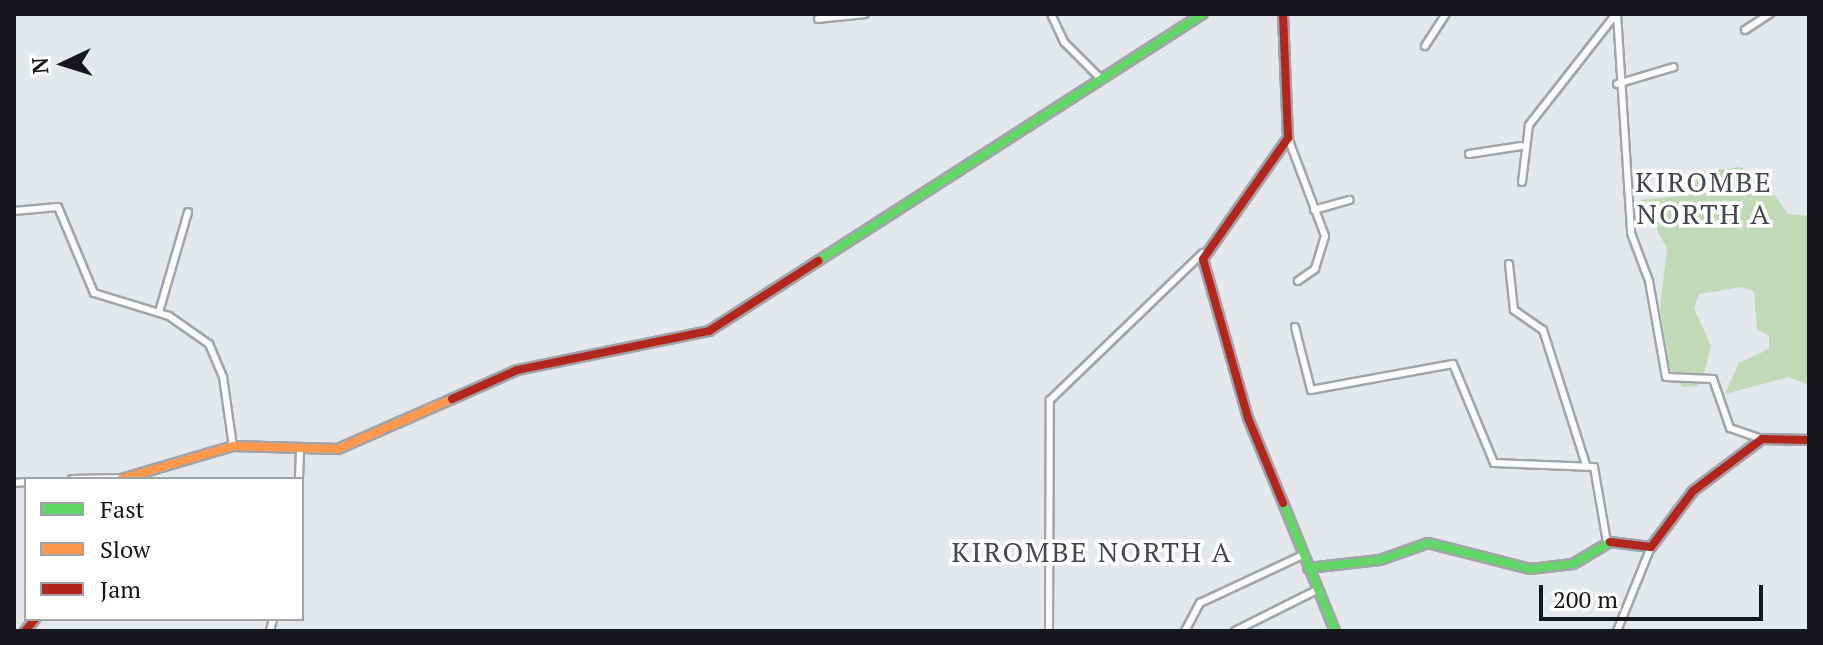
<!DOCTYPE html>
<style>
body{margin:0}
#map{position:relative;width:1823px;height:645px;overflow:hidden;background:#e4e7ec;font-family:"PT Serif",serif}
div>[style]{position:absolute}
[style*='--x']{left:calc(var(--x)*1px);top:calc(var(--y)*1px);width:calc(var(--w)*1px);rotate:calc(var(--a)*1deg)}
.green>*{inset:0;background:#c0dab7}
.roads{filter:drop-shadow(2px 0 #a1a4a8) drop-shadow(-2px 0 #a1a4a8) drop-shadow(0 2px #a1a4a8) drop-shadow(0 -2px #a1a4a8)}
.street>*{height:6px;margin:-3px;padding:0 3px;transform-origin:3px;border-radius:3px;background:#fbfbfc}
.fast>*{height:8px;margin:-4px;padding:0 4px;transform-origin:4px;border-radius:4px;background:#63d668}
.slow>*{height:8px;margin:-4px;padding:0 4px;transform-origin:4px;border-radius:4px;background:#ff974d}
.jam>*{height:8px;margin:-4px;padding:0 4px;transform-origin:4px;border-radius:4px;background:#b3261e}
span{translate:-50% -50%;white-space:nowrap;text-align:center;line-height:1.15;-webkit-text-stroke:7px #fff;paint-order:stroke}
.quarter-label{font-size:28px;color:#43474f;letter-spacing:2px}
.frame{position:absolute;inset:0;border:16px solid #15171a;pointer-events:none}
.legend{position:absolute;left:24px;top:477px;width:280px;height:144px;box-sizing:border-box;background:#fff;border:2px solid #a1a2a3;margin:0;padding:10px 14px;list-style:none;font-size:24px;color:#15171a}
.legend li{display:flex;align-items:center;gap:16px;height:40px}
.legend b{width:40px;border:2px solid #a1a2a3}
.north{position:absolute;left:24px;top:24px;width:80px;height:80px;-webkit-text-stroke:6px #fff;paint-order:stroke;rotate:266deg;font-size:22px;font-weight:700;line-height:32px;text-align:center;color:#15171a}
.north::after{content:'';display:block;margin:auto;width:28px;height:36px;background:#15171a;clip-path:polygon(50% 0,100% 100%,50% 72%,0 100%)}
.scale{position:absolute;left:1539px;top:585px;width:224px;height:36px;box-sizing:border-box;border:4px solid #15171a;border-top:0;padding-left:10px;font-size:24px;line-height:28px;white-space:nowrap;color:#15171a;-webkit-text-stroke:6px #fff;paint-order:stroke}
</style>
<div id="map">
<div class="green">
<i style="clip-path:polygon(1740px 167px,1760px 175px,1788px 214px,1809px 216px,1809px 385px,1788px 377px,1725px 394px,1739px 363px,1769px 349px,1769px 336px,1757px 329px,1754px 291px,1741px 287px,1699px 294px,1694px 308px,1711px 346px,1705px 370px,1697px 386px,1683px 387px,1671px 374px,1660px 309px,1667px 248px,1640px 200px,1690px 195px,1700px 172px)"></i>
</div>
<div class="roads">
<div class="street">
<i style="--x:1051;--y:14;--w:31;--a:65"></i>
<i style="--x:1064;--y:42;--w:48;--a:45"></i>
<i style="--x:1617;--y:14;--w:219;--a:86.3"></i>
<i style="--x:1631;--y:233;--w:51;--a:69.4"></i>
<i style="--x:1649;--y:281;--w:97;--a:80"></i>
<i style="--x:1666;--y:377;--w:47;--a:2.4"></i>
<i style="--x:1713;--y:379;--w:52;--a:70.9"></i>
<i style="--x:1730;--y:428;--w:34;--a:19"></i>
<i style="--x:818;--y:19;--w:47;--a:-6.1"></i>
<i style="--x:1745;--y:30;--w:30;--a:-33"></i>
<i style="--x:1425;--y:46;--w:38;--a:-57"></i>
<i style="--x:1617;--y:84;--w:59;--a:-16.6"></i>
<i style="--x:1288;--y:138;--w:105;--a:69.3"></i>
<i style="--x:1325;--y:236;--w:34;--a:107"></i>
<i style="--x:1315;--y:269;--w:21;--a:145"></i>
<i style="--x:1469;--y:154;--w:53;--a:-8.7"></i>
<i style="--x:1522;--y:182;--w:57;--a:-83"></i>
<i style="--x:1529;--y:125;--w:141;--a:-51.9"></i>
<i style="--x:1314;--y:210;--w:37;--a:-16"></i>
<i style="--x:14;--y:211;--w:44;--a:-5.2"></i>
<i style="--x:58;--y:207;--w:93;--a:67.3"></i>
<i style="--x:94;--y:293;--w:78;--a:17"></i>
<i style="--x:169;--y:316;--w:49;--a:35"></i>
<i style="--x:209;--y:344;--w:36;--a:67"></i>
<i style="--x:223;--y:377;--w:70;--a:81.8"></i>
<i style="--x:1509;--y:264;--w:46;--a:83.8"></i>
<i style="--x:1514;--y:310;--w:35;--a:35"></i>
<i style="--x:1543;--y:330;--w:139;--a:72.3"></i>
<i style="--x:159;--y:312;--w:104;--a:-73.8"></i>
<i style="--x:1295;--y:327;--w:65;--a:75.7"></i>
<i style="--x:1311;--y:390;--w:144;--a:-10.4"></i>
<i style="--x:1453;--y:364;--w:107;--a:67.5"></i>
<i style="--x:1494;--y:463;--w:100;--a:2.3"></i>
<i style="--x:1594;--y:467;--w:76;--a:80.2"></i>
<i style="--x:72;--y:479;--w:50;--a:-1.1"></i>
<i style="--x:299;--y:479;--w:28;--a:-88"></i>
<i style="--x:14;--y:483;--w:12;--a:-5"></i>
<i style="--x:270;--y:631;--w:12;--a:-76"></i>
<i style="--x:1049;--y:631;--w:231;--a:-89.8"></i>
<i style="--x:1050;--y:400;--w:212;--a:-43.9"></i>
<i style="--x:1185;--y:631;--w:32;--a:-62"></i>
<i style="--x:1200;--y:603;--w:114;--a:-25"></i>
<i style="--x:1235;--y:631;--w:92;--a:-26.6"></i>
<i style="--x:1617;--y:631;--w:91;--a:-68"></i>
</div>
<div class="fast">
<i style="--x:818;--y:261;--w:457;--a:-32.7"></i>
<i style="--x:1283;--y:503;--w:138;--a:67.9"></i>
<i style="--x:1308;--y:568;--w:72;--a:-6.3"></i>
<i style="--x:1380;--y:560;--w:51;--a:-19.5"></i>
<i style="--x:1428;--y:543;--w:105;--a:14.3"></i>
<i style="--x:1530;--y:569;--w:43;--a:-6.6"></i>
<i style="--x:1573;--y:564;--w:43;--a:-30.7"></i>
</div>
<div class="slow">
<i style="--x:121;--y:479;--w:117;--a:-16.4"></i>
<i style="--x:233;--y:446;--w:105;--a:1.6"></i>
<i style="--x:338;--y:449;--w:124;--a:-23.7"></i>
</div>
<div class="jam">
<i style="--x:452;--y:399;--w:71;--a:-24"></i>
<i style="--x:517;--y:370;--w:196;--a:-11.5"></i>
<i style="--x:709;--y:331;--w:130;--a:-32.7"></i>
<i style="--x:1283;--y:503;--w:92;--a:-112.4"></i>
<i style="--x:1248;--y:418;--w:165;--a:-105.8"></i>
<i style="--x:1203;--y:259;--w:148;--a:-54.9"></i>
<i style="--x:1288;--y:138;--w:124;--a:-92.3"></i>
<i style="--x:1610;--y:542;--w:41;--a:7"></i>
<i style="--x:1651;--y:547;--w:70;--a:-53.1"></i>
<i style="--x:1693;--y:491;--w:86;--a:-37"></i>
<i style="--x:1762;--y:439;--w:47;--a:1.2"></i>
<i style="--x:25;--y:631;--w:16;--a:-50"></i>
</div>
</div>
<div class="quarter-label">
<span style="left:1704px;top:198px">KIROMBE<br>NORTH A</span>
<span style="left:1092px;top:552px">KIROMBE NORTH A</span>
</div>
<div class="frame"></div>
<ul class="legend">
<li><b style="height:10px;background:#63d668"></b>Fast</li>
<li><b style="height:10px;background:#ff974d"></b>Slow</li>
<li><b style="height:10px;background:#b3261e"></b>Jam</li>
</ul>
<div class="north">N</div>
<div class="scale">200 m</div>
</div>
